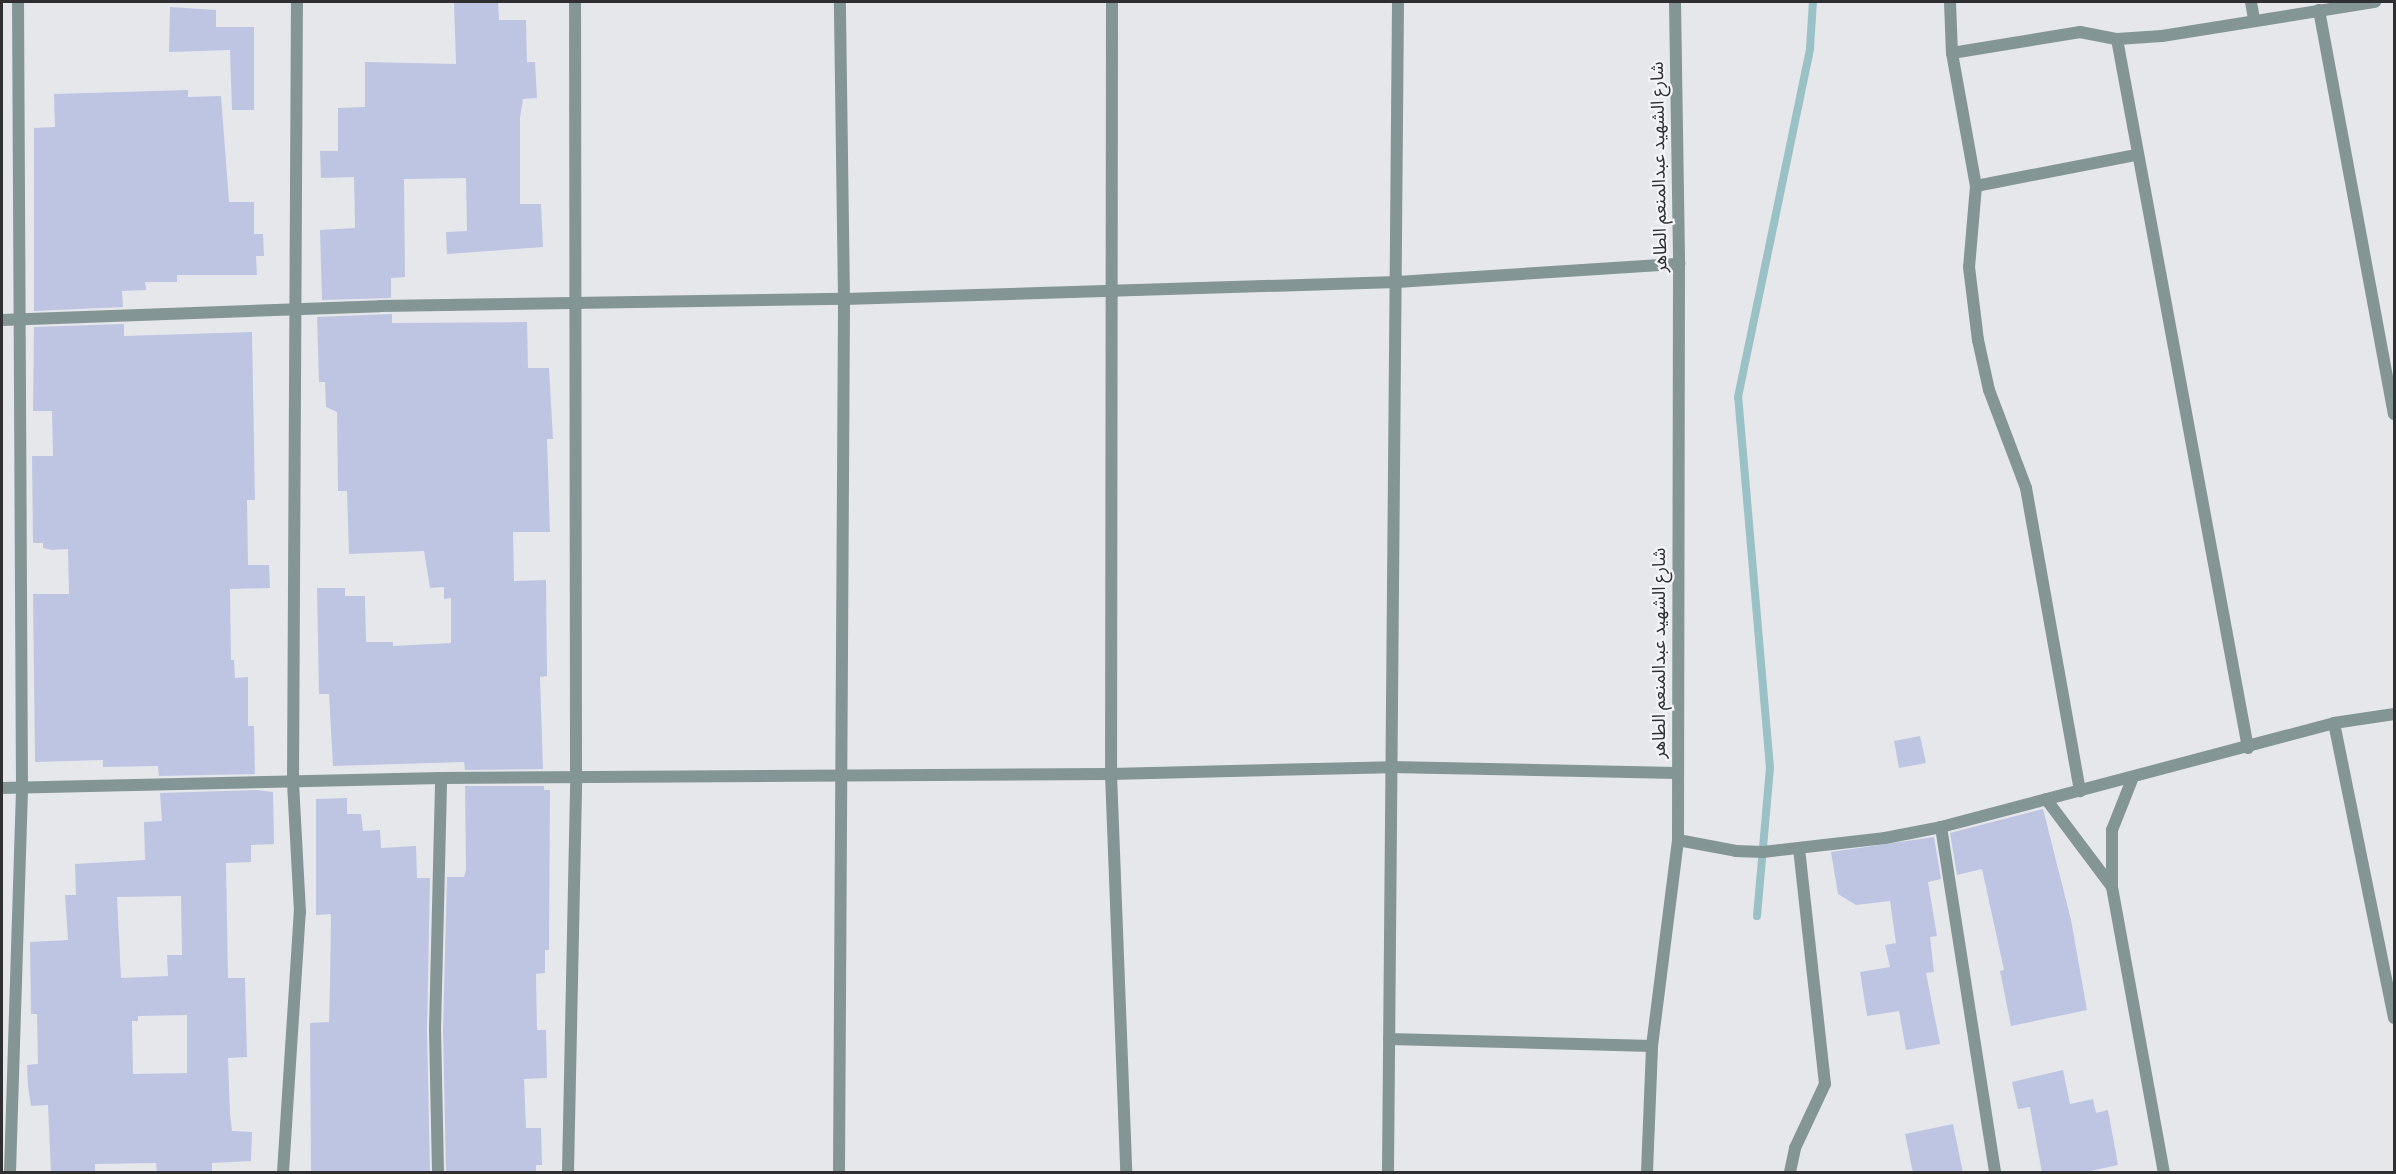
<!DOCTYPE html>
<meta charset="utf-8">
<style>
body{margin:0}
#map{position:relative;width:2396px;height:1174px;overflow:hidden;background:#e6e7eb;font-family:Signika,"Noto Sans Arabic",sans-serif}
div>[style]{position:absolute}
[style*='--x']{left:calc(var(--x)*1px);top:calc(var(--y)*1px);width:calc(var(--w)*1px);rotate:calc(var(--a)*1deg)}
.stream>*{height:8px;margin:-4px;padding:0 4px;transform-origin:4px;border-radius:4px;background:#9ac1c6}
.building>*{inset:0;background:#bdc5e3}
.minor>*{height:12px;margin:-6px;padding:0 6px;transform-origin:6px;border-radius:6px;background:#849595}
.tertiary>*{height:12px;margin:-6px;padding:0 6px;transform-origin:6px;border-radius:6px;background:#849595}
span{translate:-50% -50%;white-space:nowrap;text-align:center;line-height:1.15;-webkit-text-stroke:4.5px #f3f4f8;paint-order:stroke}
.street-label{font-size:18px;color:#2f2f31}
.frame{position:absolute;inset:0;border:3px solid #2f2f31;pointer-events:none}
</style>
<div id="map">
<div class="stream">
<i style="--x:1757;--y:916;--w:149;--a:-85"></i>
<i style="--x:1770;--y:768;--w:372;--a:-94.9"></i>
<i style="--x:1738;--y:397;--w:356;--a:-78.3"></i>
<i style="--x:1810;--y:48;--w:46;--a:-86.3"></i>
</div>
<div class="building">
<i style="clip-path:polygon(454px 2px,498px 2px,499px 20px,526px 20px,527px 62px,535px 62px,537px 98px,523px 99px,520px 118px,520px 204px,541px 204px,543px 247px,447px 254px,446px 232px,467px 231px,466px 178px,404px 179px,405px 277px,391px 278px,391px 298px,322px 300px,320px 230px,355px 228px,354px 177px,321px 178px,320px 151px,338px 151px,338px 108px,365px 107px,365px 62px,456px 64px)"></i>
<i style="clip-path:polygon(170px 7px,216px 10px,216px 27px,254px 27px,254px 110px,232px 110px,230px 50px,169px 52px)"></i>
<i style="clip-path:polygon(188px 90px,188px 97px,221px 96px,229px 202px,254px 202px,254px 234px,263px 234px,264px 256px,256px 256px,257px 275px,177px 275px,177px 282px,145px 282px,146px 290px,122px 291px,123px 307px,34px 311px,34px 128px,55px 127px,54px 94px)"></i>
<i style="clip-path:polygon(392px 314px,392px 323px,527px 322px,528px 368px,549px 368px,553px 439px,547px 439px,550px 532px,513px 532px,514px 581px,546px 580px,547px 676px,540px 677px,543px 769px,465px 770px,464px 762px,333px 766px,329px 694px,319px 694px,317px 588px,345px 588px,345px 596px,365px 596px,366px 642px,393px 642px,393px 646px,451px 643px,451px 598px,444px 599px,444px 587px,430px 588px,424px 551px,349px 554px,347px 491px,338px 491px,337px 412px,326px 407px,325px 382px,319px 382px,317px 317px)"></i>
<i style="clip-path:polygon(124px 324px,124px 336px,252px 332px,255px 500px,247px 500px,248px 565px,269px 565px,270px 588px,230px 589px,231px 660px,234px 660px,235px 678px,248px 677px,248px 726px,254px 726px,255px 774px,159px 776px,158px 766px,103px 767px,103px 760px,35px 762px,33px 594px,69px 594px,68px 549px,52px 550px,43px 548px,43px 543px,33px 543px,32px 456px,53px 456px,52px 411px,33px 411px,34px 327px)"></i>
<i style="clip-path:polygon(1920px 736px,1926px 763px,1899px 768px,1894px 741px)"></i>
<i style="clip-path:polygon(465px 786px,544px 786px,544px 790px,550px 790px,549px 950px,545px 950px,545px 973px,536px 974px,537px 1030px,546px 1030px,547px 1078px,524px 1079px,526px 1128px,541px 1128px,542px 1165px,536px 1165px,536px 1173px,446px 1173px,443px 1030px,447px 877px,464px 877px,466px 870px)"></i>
<i style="clip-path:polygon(evenodd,256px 790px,273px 792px,274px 844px,251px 845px,251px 862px,226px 863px,228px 978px,245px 978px,247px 1057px,228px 1058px,230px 1114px,232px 1131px,252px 1132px,251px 1161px,212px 1163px,212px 1173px,157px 1173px,156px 1163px,95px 1164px,95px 1173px,51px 1173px,48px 1105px,31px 1106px,28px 1086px,27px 1065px,38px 1064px,37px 1014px,31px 1014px,30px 942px,68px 940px,65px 895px,76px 895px,75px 864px,145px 860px,144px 822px,162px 821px,160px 793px,256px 790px,181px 896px,182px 955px,167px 955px,168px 976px,121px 978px,117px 897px,181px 896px,256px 790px,187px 1015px,187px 1073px,133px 1074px,132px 1021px,138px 1021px,138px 1016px,187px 1015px)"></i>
<i style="clip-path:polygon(347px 798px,347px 814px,361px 814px,363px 831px,380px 830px,381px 848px,416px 846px,417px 878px,430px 878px,427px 1030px,430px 1173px,311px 1173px,310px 1023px,329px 1022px,330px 983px,331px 914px,316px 915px,316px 799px)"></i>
<i style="clip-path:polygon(2043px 809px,2071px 920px,2087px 1010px,2011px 1026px,2000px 971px,2004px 970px,1982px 869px,1957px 875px,1950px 833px)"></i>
<i style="clip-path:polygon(1934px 837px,1941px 879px,1928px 882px,1937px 936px,1930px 937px,1934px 972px,1926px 973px,1940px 1044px,1906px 1050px,1899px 1011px,1867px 1016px,1860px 972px,1890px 967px,1885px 945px,1896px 943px,1890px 901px,1856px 905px,1838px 894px,1831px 852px)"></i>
<i style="clip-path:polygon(2063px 1070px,2070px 1104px,2093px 1099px,2096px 1113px,2108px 1110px,2118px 1165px,2081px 1173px,2042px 1173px,2030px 1107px,2018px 1109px,2012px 1082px)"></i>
<i style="clip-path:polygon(1953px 1124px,1963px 1173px,1913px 1173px,1905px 1134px)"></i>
</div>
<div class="minor">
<i style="--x:1112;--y:2;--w:772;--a:90.07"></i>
<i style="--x:1111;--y:774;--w:398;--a:87.8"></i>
<i style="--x:1950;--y:2;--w:51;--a:87.8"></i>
<i style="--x:1952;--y:53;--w:135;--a:79.8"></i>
<i style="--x:1976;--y:186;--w:81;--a:94.9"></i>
<i style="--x:1969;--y:267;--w:74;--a:83"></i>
<i style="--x:1978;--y:340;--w:51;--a:77.6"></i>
<i style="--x:1989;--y:390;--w:105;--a:69.3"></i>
<i style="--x:2026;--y:488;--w:308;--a:79.9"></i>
<i style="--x:2251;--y:2;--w:17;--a:80"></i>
<i style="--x:2319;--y:10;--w:411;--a:79.5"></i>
<i style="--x:1952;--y:53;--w:130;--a:-9.3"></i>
<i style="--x:2080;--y:32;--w:38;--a:11"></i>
<i style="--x:1976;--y:186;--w:162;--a:-11"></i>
<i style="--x:2;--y:320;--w:378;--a:-2.1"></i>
<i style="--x:380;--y:306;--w:464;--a:-0.9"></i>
<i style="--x:844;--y:299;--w:553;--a:-1.76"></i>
<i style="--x:1397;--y:282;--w:283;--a:-3.7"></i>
<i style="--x:2334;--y:723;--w:301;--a:78.5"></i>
<i style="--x:2248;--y:748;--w:721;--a:-100.47"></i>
<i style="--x:2117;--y:39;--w:45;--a:-3.8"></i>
<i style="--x:2162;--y:36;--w:216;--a:-9.1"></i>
<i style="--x:2;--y:788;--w:439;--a:-1.3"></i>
<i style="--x:441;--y:778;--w:670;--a:-0.34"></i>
<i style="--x:1111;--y:774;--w:279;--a:-1.4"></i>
<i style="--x:1390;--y:767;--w:286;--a:1.2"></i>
<i style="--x:1941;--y:827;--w:349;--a:81.1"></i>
<i style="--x:1389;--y:1039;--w:263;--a:1.5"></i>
<i style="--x:10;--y:1172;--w:384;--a:-88.2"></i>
<i style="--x:22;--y:788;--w:786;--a:-90.29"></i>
<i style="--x:283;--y:1172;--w:261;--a:-86.3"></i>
<i style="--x:300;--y:912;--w:129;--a:-93.1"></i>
<i style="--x:293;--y:783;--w:781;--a:-89.71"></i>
<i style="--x:438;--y:1172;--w:142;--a:-91.2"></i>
<i style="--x:435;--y:1030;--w:252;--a:-88.6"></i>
<i style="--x:568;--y:1172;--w:394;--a:-88.8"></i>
<i style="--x:576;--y:778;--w:776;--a:-90.07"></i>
<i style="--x:839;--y:1172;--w:873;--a:-89.67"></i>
<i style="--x:844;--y:299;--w:297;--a:-90.8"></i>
<i style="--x:1388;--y:1172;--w:1170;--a:-89.51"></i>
<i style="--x:1647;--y:1172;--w:126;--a:-87.7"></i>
<i style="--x:1652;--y:1046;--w:208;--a:-82.8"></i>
<i style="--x:1790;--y:1172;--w:25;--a:-78"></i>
<i style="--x:1795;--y:1148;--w:71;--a:-64.9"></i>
<i style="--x:1825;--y:1084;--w:236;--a:-96.3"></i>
</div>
<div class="tertiary">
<i style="--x:1675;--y:2;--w:262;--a:89.1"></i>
<i style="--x:1679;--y:264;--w:576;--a:90.1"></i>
<i style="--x:1678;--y:840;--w:59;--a:10.7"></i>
<i style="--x:1736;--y:851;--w:27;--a:2"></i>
<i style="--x:1763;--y:852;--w:123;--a:-6.5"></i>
<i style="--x:1885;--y:838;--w:57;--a:-11.1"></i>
<i style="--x:1941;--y:827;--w:407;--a:-14.8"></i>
<i style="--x:2334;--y:723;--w:61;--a:-8.5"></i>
<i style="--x:2133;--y:777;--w:57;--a:111.6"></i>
<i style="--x:2112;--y:830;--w:57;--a:90"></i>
<i style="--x:2112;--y:887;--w:290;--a:79.7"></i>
<i style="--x:2046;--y:799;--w:110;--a:53.1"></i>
</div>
<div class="street-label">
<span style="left:1659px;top:167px;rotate:-91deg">شارع الشهيد عبدالمنعم الطاهر</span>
<span style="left:1659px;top:653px;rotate:-90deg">شارع الشهيد عبدالمنعم الطاهر</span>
</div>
<div class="frame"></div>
</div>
